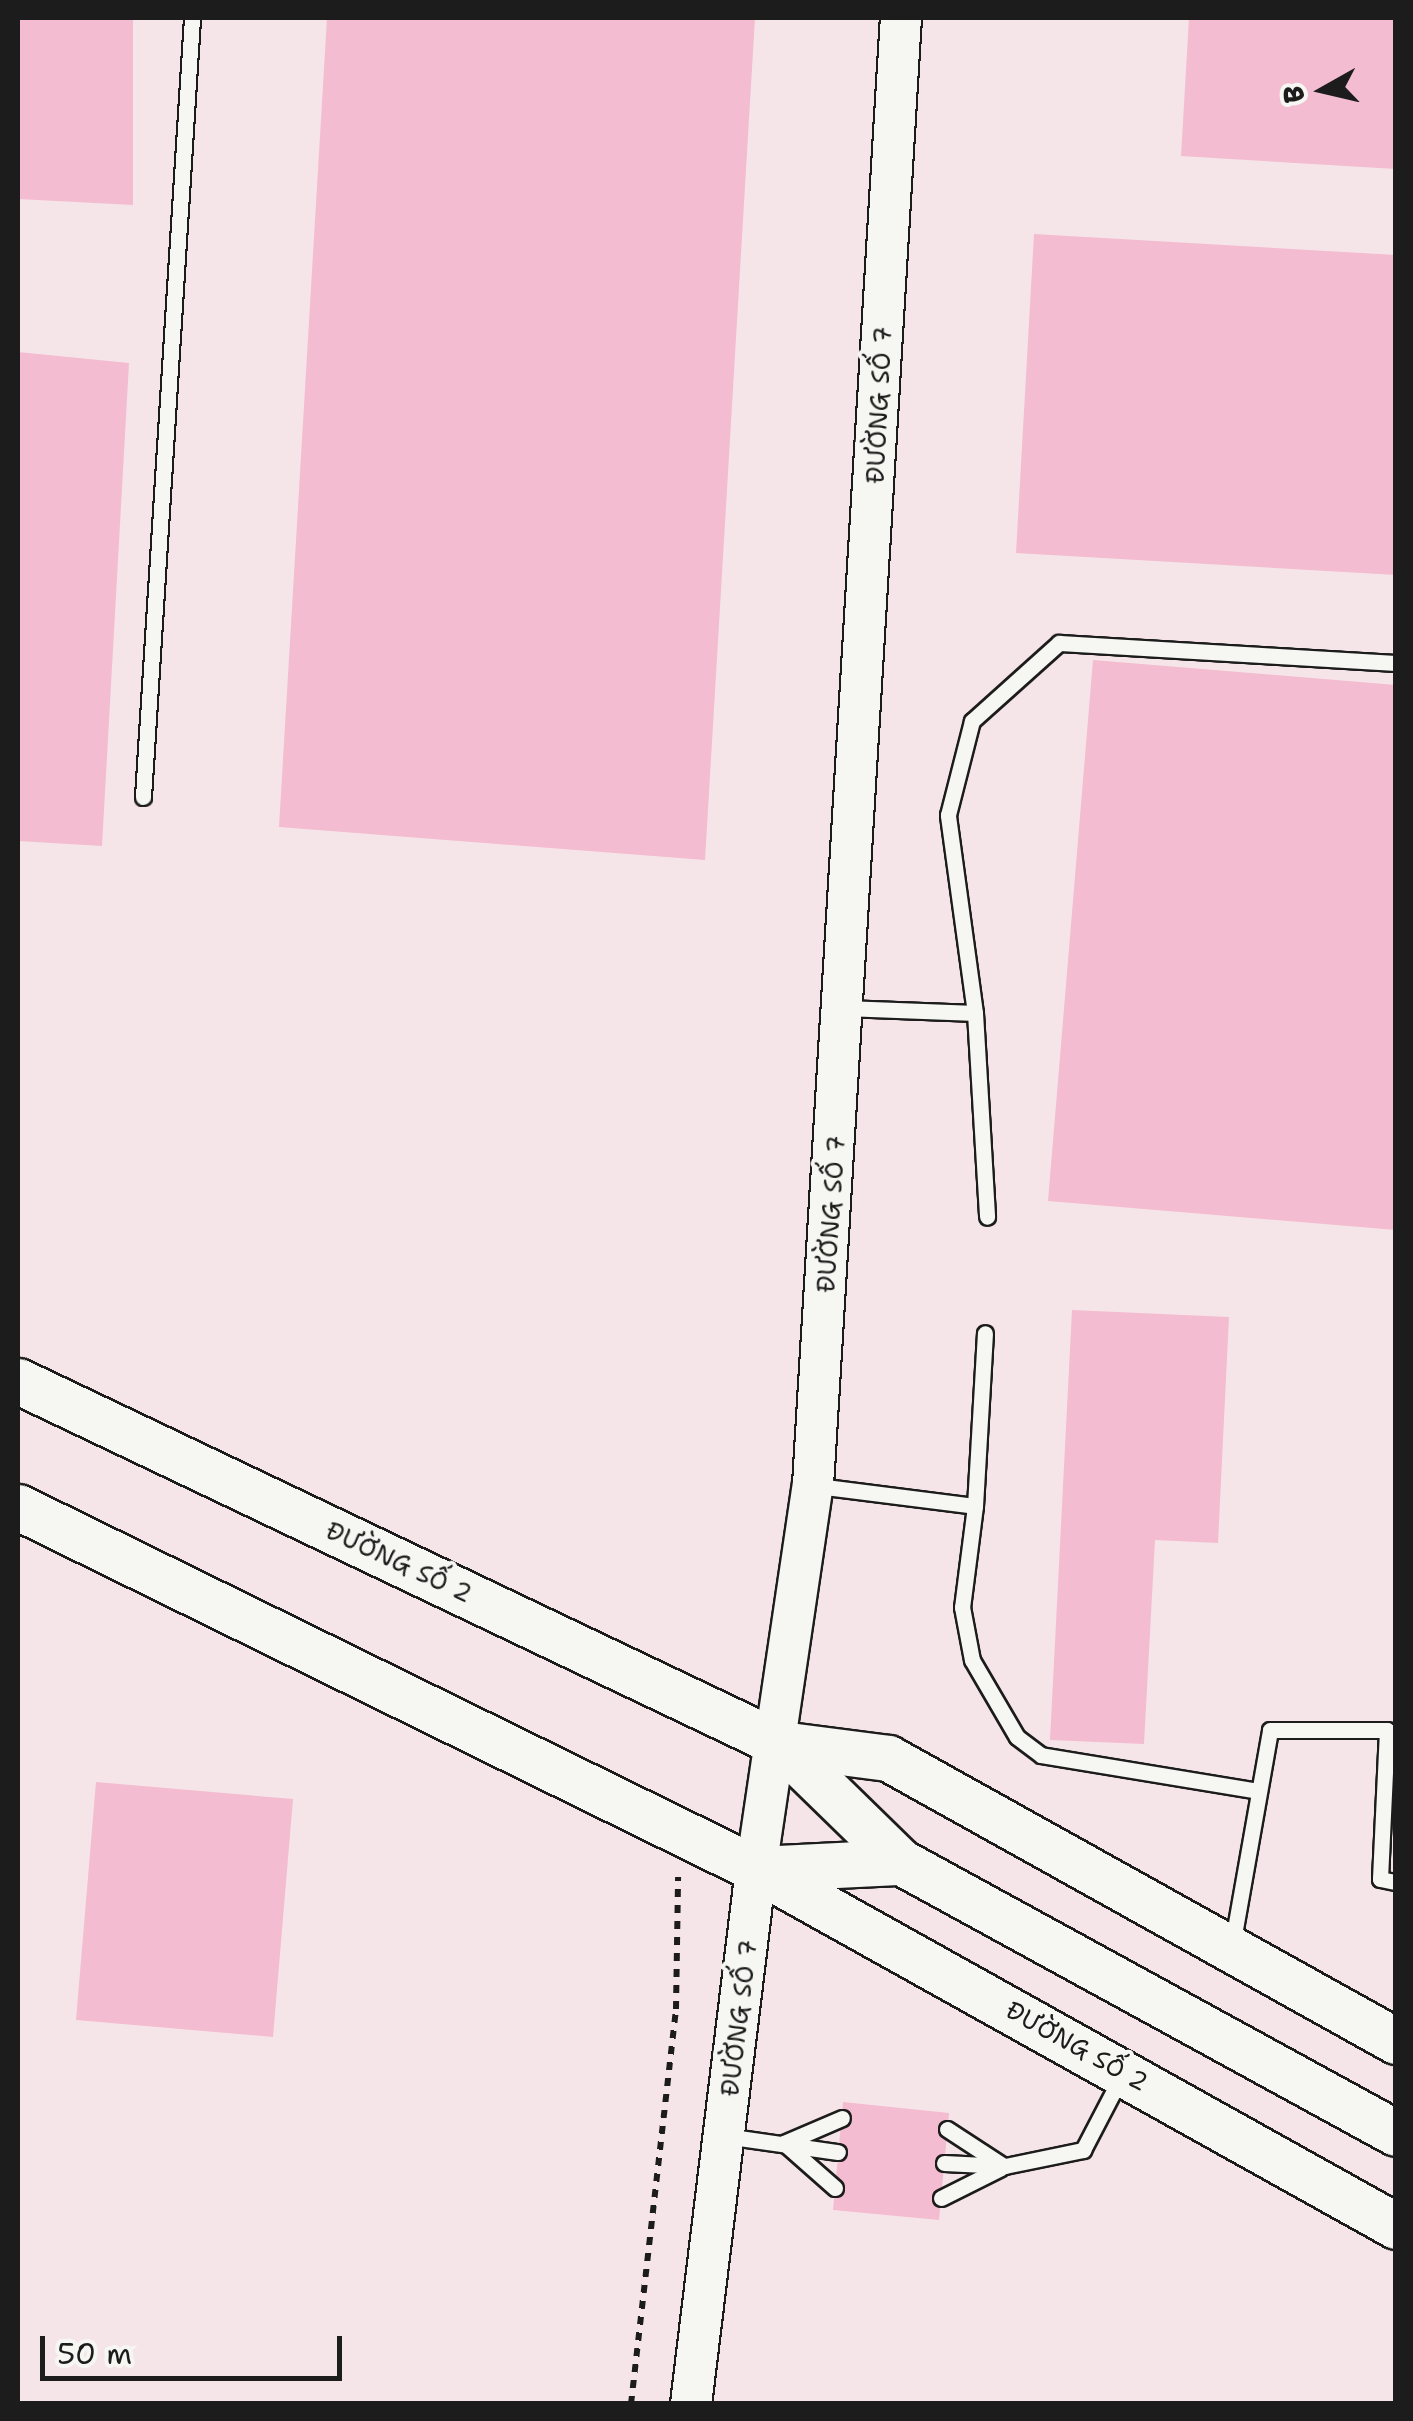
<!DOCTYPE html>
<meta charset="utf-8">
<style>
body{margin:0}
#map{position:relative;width:1413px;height:2421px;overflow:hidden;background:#f6f6f2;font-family:"Shantell Sans",sans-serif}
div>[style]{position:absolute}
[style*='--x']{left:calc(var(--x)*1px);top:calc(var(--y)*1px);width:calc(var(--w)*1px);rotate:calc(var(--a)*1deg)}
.built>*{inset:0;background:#f5e5e8}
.building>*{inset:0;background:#f4bcd1}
.path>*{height:6px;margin-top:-3px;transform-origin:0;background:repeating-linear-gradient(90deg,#1c1c1c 0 8px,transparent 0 16px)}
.roads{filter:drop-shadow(2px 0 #1c1c1c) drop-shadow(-2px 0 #1c1c1c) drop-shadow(0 2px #1c1c1c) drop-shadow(0 -2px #1c1c1c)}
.service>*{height:15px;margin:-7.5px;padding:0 7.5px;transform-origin:7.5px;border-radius:7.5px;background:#f6f6f2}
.tertiary>*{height:40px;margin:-20px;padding:0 20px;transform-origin:20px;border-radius:20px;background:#f6f6f2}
.secondary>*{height:45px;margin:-22.5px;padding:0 22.5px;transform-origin:22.5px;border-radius:22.5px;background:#f6f6f2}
span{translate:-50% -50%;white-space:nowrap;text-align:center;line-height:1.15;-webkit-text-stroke:8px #f6f6f2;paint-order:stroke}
.street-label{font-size:25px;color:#1c1c1c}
.frame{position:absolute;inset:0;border:20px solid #1c1c1c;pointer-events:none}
.north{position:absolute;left:1273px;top:40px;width:100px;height:100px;-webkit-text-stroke:8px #f6f6f2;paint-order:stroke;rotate:262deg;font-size:28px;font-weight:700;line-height:40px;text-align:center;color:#1c1c1c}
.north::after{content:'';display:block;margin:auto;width:35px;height:45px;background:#1c1c1c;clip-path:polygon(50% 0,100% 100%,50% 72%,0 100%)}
.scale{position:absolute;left:40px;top:2336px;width:302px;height:45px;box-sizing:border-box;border:5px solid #1c1c1c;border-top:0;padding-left:12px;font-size:30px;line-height:35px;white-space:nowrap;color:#1c1c1c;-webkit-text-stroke:8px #f6f6f2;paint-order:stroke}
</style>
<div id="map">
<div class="built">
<i style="clip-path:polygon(18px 18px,1395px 18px,1395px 2403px,18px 2403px)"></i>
</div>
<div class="building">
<i style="clip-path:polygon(18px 18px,133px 18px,133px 205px,18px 199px)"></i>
<i style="clip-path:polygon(327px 18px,755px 18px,705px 860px,279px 827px)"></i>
<i style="clip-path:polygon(1189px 18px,1396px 18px,1396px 169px,1181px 156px)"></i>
<i style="clip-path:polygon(1034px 234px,1396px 255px,1396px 575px,1016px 553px)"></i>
<i style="clip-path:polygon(18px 352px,129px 363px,102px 846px,18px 841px)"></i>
<i style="clip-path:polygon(1093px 660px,1396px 685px,1396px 1230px,1048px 1201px)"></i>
<i style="clip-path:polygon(1072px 1310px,1229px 1317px,1218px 1543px,1155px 1540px,1144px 1744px,1050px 1740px)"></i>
<i style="clip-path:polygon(96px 1782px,293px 1799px,273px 2037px,76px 2020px)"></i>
<i style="clip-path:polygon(843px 2102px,949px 2113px,939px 2220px,833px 2210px)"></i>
</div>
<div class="path">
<i style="--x:631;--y:2404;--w:398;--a:-83.5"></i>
<i style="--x:676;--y:2009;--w:132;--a:-89.1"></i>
</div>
<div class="roads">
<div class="service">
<i style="--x:143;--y:797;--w:781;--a:-86.4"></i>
<i style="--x:845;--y:1008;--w:130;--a:2.2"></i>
<i style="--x:975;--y:1013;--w:200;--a:-97.8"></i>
<i style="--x:948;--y:815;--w:97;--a:-75.7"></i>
<i style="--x:972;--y:721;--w:117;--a:-41.9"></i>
<i style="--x:1059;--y:643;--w:338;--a:3.4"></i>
<i style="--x:975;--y:1013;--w:204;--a:86.6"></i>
<i style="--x:817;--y:1486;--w:159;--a:7.2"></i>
<i style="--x:975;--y:1506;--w:173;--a:-86.7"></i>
<i style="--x:975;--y:1506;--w:102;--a:97.3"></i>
<i style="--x:962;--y:1607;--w:54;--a:79.3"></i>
<i style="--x:972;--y:1660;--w:89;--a:59.7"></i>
<i style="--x:1017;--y:1737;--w:30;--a:37"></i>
<i style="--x:1041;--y:1755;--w:220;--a:9.4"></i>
<i style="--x:1232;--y:1946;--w:219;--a:-80"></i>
<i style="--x:1270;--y:1730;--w:117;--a:0"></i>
<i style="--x:1387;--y:1730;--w:149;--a:92.7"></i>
<i style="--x:1380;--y:1879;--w:16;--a:11"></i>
<i style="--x:947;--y:2129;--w:66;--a:33.2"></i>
<i style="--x:725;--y:2136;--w:114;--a:8.1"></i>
<i style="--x:944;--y:2163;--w:61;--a:2.8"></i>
<i style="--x:1005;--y:2166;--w:80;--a:-11.6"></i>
<i style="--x:1083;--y:2150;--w:80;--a:-62.5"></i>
<i style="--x:835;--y:2188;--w:68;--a:-138.6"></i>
<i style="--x:784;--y:2143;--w:63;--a:-23.3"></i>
<i style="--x:941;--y:2198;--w:67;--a:-26.6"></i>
</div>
<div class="tertiary">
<i style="--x:691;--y:2404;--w:539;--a:-83.07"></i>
<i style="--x:756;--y:1869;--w:388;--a:-81.6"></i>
<i style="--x:813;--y:1485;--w:1470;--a:-86.57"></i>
</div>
<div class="secondary">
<i style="--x:18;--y:1381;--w:844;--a:25.47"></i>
<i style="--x:780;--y:1744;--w:109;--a:7.4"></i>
<i style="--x:888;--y:1758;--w:582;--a:29.12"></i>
<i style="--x:18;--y:1507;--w:822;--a:26.13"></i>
<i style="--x:756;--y:1869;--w:733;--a:29.15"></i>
<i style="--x:780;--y:1744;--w:169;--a:44.3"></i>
<i style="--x:901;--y:1862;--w:564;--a:28.7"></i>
<i style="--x:756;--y:1869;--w:145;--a:-2.8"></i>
</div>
</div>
<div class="street-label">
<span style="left:879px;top:405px;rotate:-87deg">ĐƯỜNG SỐ 7</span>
<span style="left:831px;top:1214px;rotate:-86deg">ĐƯỜNG SỐ 7</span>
<span style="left:399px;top:1562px;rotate:25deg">ĐƯỜNG SỐ 2</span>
<span style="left:739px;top:2018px;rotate:-83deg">ĐƯỜNG SỐ 7</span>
<span style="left:1077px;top:2046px;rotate:29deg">ĐƯỜNG SỐ 2</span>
</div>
<div class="frame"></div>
<div class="north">B</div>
<div class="scale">50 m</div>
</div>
